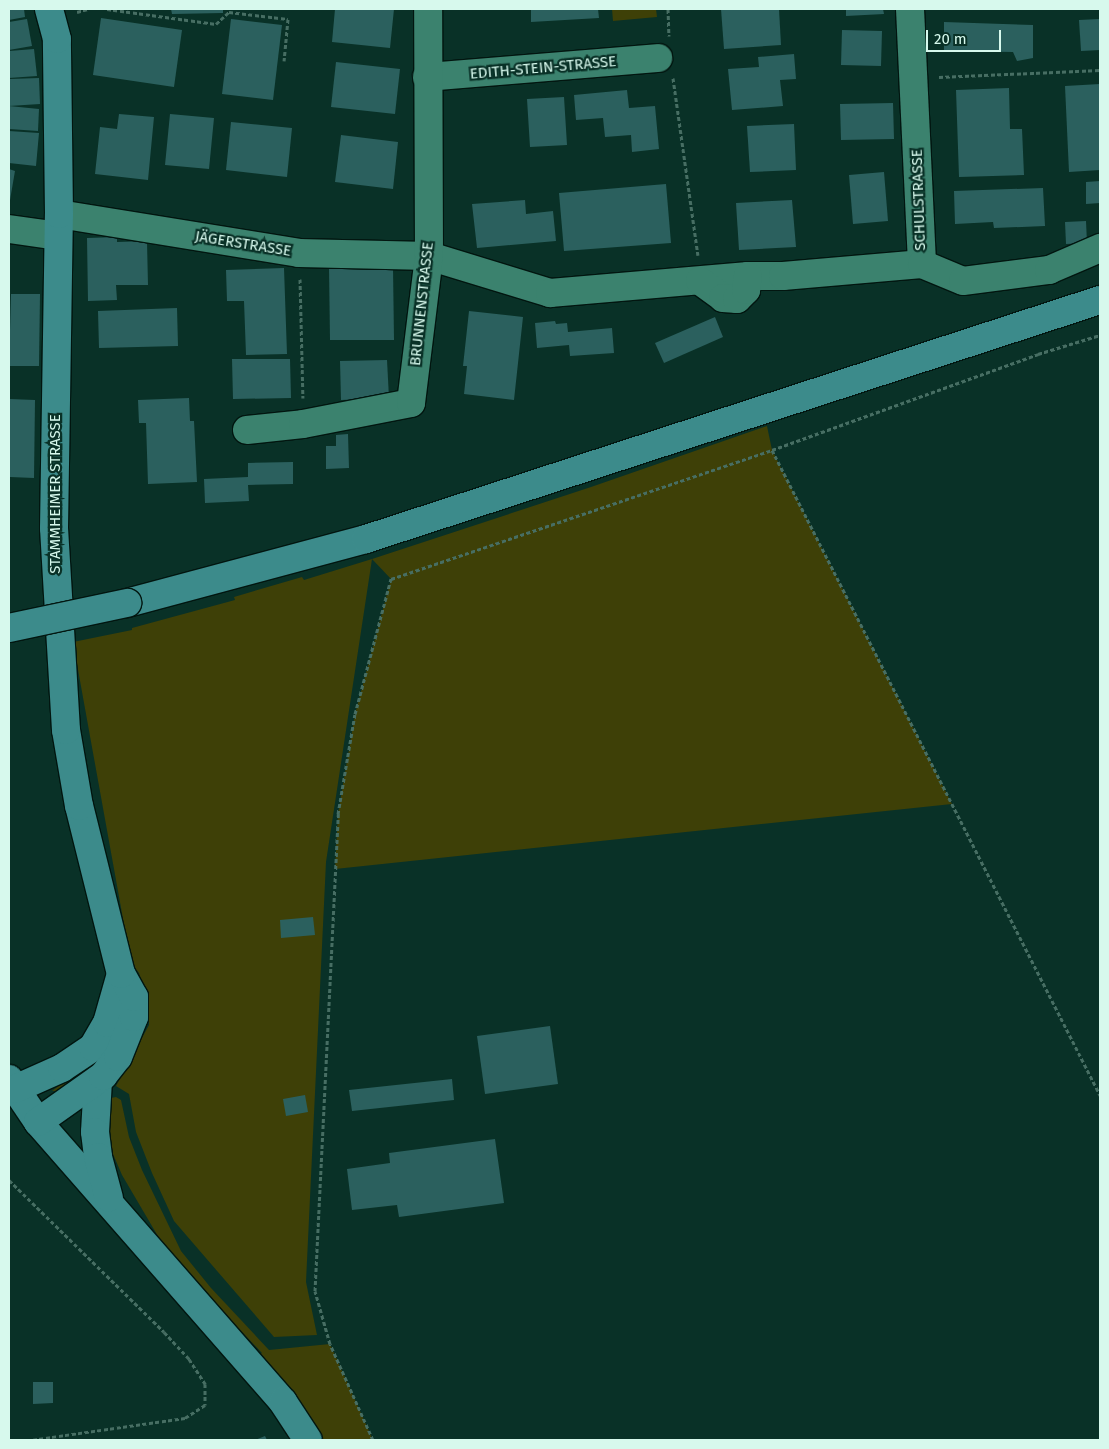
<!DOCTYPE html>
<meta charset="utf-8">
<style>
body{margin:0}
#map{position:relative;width:1109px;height:1449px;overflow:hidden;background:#093127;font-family:"Fira Sans",sans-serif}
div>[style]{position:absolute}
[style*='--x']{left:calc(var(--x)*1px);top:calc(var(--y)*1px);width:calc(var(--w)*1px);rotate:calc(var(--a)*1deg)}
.green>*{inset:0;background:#3e4007}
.building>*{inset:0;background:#2b605e}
.path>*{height:3px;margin-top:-1.5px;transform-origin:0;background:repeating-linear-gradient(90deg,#476e63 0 4px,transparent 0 6.5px)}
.roads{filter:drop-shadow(1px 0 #021610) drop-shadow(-1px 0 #021610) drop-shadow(0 1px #021610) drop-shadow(0 -1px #021610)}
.street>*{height:28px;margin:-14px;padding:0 14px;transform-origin:14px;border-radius:14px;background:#3b826e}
.secondary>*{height:28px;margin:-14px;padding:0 14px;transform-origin:14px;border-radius:14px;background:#3c8b8b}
.bridges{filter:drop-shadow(1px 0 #021610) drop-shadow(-1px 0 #021610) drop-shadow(0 1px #021610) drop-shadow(0 -1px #021610)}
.secondary-bridge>*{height:28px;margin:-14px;padding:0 14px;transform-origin:14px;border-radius:14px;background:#3c8b8b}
span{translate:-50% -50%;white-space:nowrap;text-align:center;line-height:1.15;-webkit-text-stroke:4.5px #093127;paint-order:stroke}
.street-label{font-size:15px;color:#d7f9ed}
.frame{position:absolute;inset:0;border:10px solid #d7f9ed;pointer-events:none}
.scale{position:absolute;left:926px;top:30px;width:75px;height:22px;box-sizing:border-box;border:2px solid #d7f9ed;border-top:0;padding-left:6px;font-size:15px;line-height:18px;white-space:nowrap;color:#d7f9ed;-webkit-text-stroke:4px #093127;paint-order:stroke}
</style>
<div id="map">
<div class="green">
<i style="clip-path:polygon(612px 9px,656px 9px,657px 17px,613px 21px)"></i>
<i style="clip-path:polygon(767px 426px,772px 450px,952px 804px,335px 869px,338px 814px,355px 714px,391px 579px,372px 559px,326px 862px,306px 1282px,317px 1335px,274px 1337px,174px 1221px,152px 1173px,136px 1132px,129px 1094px,116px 1086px,149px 1025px,149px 1006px,139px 973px,131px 963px,73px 642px,132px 630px,132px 628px,235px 600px,234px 597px,302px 577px,304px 580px,372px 559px,591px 487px)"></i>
<i style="clip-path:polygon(85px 1066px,90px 1072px,58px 1091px,52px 1091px)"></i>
<i style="clip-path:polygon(116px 1097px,121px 1100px,129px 1137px,142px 1170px,181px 1251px,211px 1288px,269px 1350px,330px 1344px,373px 1440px,308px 1440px,248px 1361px,262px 1353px,176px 1262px,159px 1238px,122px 1175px,113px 1154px,108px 1131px,111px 1098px)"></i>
</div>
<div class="building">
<i style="clip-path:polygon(9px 9px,24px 9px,25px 17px,9px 20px)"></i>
<i style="clip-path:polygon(171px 9px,223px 9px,223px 13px,172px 14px)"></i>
<i style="clip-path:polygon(335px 9px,394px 9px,390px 48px,332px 42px)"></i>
<i style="clip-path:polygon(531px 9px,598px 9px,599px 18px,531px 22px)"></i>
<i style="clip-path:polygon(721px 9px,779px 9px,781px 45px,724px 49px)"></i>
<i style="clip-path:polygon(846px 9px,883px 9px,884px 14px,846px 16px)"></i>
<i style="clip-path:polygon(101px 18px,182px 30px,174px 87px,93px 75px)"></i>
<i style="clip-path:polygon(27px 19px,32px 46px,9px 50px,9px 22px)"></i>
<i style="clip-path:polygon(231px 19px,282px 25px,273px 100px,222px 94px)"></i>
<i style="clip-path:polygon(1100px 19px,1100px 50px,1081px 51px,1079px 20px)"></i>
<i style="clip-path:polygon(944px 22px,1033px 25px,1033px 58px,1017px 61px,1013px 52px,944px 51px)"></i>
<i style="clip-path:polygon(842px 30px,882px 31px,881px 66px,841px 65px)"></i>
<i style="clip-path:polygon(34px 49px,37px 76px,9px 78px,9px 51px)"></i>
<i style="clip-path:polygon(794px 54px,796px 79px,780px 80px,783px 106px,732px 110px,728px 69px,759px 67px,758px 57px)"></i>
<i style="clip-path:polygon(336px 62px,400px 69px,395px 114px,331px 107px)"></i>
<i style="clip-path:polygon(39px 78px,40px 104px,9px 106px,9px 79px)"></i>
<i style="clip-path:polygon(1100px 84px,1100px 170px,1069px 172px,1065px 86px)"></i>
<i style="clip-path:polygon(1009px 88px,1010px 129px,1022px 129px,1024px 175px,959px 177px,956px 90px)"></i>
<i style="clip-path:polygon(627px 90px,629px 108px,655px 106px,659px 149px,632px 152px,631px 135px,605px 137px,603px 118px,576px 120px,574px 95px)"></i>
<i style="clip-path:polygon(564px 97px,567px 145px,530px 147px,527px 99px)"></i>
<i style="clip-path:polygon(893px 103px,894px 139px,841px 140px,840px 104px)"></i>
<i style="clip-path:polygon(9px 106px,39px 109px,38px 131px,9px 129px)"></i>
<i style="clip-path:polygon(119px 114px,154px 117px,148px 180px,95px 174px,100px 127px,117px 129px)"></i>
<i style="clip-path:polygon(170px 114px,214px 118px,209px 169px,165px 165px)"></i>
<i style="clip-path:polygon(231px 122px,292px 128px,287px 177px,226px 170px)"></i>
<i style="clip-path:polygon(794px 124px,796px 170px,750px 172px,747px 126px)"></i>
<i style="clip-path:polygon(9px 131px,39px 133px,36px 166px,9px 163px)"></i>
<i style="clip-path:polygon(341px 135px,398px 142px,393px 189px,335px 182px)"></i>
<i style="clip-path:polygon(9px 169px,15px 171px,10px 200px,9px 200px)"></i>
<i style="clip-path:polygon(884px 172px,888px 221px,853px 224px,849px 175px)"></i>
<i style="clip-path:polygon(1100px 181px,1100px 203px,1086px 204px,1086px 182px)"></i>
<i style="clip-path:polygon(666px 184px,671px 243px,564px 251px,559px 193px)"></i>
<i style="clip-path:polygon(1043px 188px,1045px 226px,994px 228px,993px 222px,955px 224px,954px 191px)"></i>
<i style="clip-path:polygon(525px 200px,526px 214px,553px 211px,556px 241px,477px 248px,472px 204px)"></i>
<i style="clip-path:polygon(792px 200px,796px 247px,739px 250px,736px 203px)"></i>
<i style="clip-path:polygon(1086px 221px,1087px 243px,1066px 244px,1065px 222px)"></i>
<i style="clip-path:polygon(117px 237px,117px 242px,147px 241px,148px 285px,116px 285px,117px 300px,88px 301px,87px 238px)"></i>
<i style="clip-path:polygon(329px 267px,393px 267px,394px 340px,330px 340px)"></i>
<i style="clip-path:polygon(284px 268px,287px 354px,246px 355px,244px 301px,227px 301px,226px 270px)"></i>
<i style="clip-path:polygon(11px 294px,40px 294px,39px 366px,9px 366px)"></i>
<i style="clip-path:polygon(177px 308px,178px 346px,99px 348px,98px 311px)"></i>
<i style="clip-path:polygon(469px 311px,523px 317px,514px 400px,464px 394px,467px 366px,463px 366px)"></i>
<i style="clip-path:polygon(715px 317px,723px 337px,664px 363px,655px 343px)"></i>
<i style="clip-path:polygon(555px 321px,556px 324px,567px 323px,568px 332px,612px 328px,614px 353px,570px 356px,569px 345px,537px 348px,535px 323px)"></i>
<i style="clip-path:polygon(232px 359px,290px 359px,291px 398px,233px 399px)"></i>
<i style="clip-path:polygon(387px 360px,389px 398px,341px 400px,340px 361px)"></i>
<i style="clip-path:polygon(189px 398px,190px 421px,194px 421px,197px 482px,148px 484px,146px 423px,139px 423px,138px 400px)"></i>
<i style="clip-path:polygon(9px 399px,35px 400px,34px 478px,10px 477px)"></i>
<i style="clip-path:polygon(348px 434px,349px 468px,326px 469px,326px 446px,336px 446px,336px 435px)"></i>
<i style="clip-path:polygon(293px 462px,293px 484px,248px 485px,249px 501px,205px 503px,204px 479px,248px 477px,248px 463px)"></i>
<i style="clip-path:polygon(313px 917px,315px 935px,281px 938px,280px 920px)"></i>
<i style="clip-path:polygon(550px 1026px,558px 1084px,485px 1094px,477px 1036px)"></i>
<i style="clip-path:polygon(452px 1079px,454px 1100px,352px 1111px,349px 1090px)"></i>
<i style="clip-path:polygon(305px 1095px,308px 1112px,286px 1116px,283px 1099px)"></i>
<i style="clip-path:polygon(495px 1139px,504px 1203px,399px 1217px,397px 1205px,352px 1210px,347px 1169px,390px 1163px,389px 1153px)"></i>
<i style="clip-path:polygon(33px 1382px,53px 1382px,53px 1403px,33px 1404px)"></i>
<i style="clip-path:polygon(265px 1436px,267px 1440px,255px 1440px)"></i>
</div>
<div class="path">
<i style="--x:107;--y:9;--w:110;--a:7.8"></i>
<i style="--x:216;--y:24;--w:18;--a:-43"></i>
<i style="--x:229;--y:12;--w:59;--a:6.8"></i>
<i style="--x:288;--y:19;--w:42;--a:95.4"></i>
<i style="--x:668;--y:9;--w:27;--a:88"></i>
<i style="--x:77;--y:12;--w:11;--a:-15"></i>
<i style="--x:939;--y:77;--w:161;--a:-2.5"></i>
<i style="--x:673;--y:78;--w:179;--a:82"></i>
<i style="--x:300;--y:279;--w:119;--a:88.6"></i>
<i style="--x:772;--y:450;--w:724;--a:63.05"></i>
<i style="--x:9;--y:1180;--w:217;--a:44.4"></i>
<i style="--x:164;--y:1332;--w:37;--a:47"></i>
<i style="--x:189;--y:1359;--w:30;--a:57"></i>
<i style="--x:205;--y:1384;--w:21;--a:90"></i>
<i style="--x:205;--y:1405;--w:24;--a:147"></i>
<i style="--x:185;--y:1418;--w:157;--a:171.9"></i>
<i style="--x:373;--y:1440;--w:105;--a:-114.1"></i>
<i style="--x:330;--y:1344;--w:55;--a:-105.8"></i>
<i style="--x:315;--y:1291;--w:478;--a:-87.2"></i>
<i style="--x:338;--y:814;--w:101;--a:-80.4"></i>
<i style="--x:355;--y:714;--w:140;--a:-75.1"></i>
<i style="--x:391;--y:579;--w:402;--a:-18.7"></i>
<i style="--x:772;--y:450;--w:283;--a:-19.8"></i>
<i style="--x:1038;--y:354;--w:65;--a:-17"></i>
</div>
<div class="roads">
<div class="street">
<i style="--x:910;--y:9;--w:255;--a:87.3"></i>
<i style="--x:427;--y:77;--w:232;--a:-4.7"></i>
<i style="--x:59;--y:214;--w:243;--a:9.2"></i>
<i style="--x:299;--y:253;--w:130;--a:1.3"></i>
<i style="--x:429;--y:256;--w:127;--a:17"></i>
<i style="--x:550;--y:293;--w:199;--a:-4.9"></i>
<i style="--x:748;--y:276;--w:35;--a:0"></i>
<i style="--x:783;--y:276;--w:140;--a:-4.9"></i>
<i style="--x:922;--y:264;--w:44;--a:22.5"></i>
<i style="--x:963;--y:281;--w:87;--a:-7.3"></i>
<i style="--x:1049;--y:270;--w:56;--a:-23.3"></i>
<i style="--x:9;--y:229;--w:49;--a:8.1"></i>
<i style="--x:700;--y:281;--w:29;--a:36"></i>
<i style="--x:723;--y:298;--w:14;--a:4"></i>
<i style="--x:737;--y:299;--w:13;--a:-45"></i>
<i style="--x:746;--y:290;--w:14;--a:-82"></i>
<i style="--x:247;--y:430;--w:56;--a:-6.1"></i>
<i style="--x:303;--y:424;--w:110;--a:-11"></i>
<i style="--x:411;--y:403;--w:148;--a:-83"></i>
<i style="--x:429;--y:256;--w:247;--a:-90.2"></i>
</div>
<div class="secondary">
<i style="--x:127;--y:603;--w:247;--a:-15"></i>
<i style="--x:366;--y:539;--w:772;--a:-18.04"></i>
<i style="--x:9;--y:1079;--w:52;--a:56"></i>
<i style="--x:38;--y:1122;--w:372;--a:48.8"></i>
<i style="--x:283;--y:1402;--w:45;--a:56.7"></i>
<i style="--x:98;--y:1080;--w:52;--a:93.3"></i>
<i style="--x:95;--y:1132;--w:25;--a:83"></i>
<i style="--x:98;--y:1157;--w:42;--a:75"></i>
<i style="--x:15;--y:1089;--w:51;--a:-24.1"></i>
<i style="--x:62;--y:1068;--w:37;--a:-34"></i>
<i style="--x:93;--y:1047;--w:28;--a:-60"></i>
<i style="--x:107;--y:1023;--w:51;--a:-74.1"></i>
<i style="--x:38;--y:1122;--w:80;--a:-35.3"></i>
<i style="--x:103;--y:1076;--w:24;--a:-52"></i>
<i style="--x:118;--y:1057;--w:43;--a:-68.2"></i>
<i style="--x:134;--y:1017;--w:20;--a:-90"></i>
<i style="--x:134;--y:997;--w:26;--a:-119"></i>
<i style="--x:121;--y:974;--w:173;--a:-104"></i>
<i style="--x:79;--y:806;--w:77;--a:-99.7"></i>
<i style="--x:66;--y:730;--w:202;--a:-93.4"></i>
<i style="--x:54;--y:528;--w:314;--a:-89.1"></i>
<i style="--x:59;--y:214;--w:175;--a:-90.7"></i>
<i style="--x:57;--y:39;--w:31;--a:-105"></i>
</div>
</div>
<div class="bridges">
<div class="secondary-bridge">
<i style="--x:9;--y:628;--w:121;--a:-12"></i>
</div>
</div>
<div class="street-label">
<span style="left:543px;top:68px;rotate:-5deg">EDITH-STEIN-STRASSE</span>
<span style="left:919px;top:200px;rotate:-92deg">SCHULSTRASSE</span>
<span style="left:243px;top:244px;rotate:9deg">JÄGERSTRASSE</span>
<span style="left:422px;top:304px;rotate:-84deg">BRUNNENSTRASSE</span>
<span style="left:56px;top:494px;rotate:-90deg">STAMMHEIMER STRASSE</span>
</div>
<div class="frame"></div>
<div class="scale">20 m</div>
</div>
